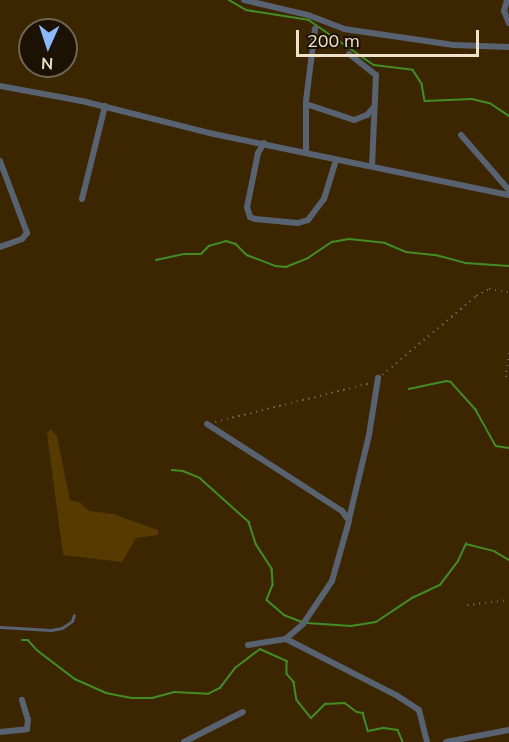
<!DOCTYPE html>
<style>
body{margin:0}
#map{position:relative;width:509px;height:742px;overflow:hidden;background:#3b2600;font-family:Mulish,sans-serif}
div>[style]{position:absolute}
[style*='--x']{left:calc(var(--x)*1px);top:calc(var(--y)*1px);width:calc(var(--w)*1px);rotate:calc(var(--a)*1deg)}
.green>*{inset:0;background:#563a00}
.stream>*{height:1.5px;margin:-0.75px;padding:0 0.75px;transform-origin:0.75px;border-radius:0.75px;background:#438d23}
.path>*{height:1.5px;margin-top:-0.75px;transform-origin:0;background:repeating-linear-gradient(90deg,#746140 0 1.5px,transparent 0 6px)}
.lane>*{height:3px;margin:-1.5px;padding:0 1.5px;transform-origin:1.5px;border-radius:1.5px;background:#586271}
.street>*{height:6px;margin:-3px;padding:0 3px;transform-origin:3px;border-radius:3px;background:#586271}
span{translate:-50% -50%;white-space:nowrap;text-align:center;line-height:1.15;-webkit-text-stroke:6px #1b1203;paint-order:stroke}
.north{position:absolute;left:18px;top:18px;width:60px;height:60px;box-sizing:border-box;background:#1b1203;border:2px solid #706554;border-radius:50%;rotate:183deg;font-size:16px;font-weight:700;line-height:24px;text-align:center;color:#efe2cd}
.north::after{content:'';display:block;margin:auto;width:21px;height:27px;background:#8cb9fc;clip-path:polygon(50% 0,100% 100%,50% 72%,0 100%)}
.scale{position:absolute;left:296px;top:30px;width:183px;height:27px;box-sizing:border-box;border:3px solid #efe2cd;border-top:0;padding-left:8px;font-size:18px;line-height:21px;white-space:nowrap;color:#efe2cd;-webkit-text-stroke:4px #1b1203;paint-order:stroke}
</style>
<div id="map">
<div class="green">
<i style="clip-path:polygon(51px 429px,57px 436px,70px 500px,79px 502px,89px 511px,113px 514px,158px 530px,158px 535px,136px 538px,122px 562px,63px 555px,47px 433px)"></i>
</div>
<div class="stream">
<i style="--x:229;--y:0;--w:20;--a:30"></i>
<i style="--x:246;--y:10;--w:64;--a:9"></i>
<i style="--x:309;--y:20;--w:79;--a:34.7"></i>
<i style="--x:374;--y:65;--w:39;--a:7"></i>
<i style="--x:413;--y:70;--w:17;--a:57"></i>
<i style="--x:422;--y:84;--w:17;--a:80"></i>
<i style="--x:425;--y:101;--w:47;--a:-2.4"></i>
<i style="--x:472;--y:99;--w:18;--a:13"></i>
<i style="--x:490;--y:103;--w:23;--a:34"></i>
<i style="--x:156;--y:260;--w:29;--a:-12"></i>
<i style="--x:184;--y:254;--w:17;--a:0"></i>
<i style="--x:201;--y:254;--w:11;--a:-45"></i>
<i style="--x:209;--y:246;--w:18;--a:-16"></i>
<i style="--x:226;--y:241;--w:10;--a:17"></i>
<i style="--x:236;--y:244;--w:16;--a:45"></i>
<i style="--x:247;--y:255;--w:30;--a:21"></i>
<i style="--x:275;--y:266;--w:11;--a:5"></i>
<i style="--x:286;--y:267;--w:24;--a:-22"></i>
<i style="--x:308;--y:258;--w:29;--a:-34"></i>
<i style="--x:332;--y:242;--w:17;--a:-10"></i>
<i style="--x:349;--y:239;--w:36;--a:6"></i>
<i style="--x:385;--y:243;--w:23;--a:23"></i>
<i style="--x:406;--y:252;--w:30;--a:6"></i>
<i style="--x:436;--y:255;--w:30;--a:15"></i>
<i style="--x:465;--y:263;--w:44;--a:3.9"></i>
<i style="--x:409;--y:389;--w:38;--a:-12"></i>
<i style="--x:446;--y:381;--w:5;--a:11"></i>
<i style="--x:451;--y:382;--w:38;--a:48"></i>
<i style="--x:476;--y:410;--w:41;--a:60.9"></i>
<i style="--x:496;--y:446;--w:13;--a:9"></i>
<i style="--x:172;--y:470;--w:11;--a:5"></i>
<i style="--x:183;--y:471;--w:18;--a:22"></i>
<i style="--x:200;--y:478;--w:66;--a:41.9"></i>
<i style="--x:249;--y:522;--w:23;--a:72"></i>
<i style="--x:256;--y:544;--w:30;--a:57"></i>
<i style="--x:272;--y:569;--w:16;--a:86"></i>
<i style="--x:273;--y:585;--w:16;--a:112"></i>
<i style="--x:267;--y:600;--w:23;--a:41"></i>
<i style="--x:284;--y:615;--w:19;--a:21"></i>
<i style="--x:307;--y:623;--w:44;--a:3.9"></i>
<i style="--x:351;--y:626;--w:25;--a:-9"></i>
<i style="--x:376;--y:622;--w:43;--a:-33.7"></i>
<i style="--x:412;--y:598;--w:31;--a:-25"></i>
<i style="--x:440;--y:585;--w:30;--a:-53"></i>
<i style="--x:458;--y:561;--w:19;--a:-65"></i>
<i style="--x:466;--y:544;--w:29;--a:14"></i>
<i style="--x:494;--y:551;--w:17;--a:31"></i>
<i style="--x:22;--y:640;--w:6;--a:0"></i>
<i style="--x:28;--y:640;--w:13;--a:48"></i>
<i style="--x:37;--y:650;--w:48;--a:37.3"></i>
<i style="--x:75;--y:679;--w:34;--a:24"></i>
<i style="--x:106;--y:693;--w:26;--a:11"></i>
<i style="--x:132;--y:698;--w:20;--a:0"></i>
<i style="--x:152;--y:698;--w:23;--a:-15"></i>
<i style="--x:174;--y:692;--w:34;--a:3"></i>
<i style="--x:208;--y:694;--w:13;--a:-27"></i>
<i style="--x:220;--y:688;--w:25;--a:-53"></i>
<i style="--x:235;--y:668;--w:31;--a:-37"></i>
<i style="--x:260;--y:649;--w:30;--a:24"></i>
<i style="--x:287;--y:661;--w:13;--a:90"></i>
<i style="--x:287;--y:674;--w:11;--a:49"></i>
<i style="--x:294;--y:682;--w:18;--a:81"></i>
<i style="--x:297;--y:700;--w:23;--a:52"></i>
<i style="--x:311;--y:718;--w:20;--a:-45"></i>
<i style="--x:325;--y:704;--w:20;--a:-3"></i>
<i style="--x:345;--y:703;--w:15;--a:37"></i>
<i style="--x:357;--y:712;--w:6;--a:9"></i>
<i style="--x:363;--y:713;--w:19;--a:74"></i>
<i style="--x:368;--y:731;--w:16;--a:-11"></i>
<i style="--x:384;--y:728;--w:14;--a:8"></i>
<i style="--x:398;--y:730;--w:13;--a:67"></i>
</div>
<div class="path">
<i style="--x:509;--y:353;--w:23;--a:97"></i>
<i style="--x:506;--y:376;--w:5;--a:53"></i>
<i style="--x:382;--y:375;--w:123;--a:-40"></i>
<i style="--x:476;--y:296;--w:15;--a:-28"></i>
<i style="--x:489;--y:289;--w:20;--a:9"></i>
<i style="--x:215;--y:422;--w:161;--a:-14"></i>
<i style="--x:467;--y:605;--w:42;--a:-6.8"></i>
</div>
<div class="lane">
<i style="--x:0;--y:627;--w:51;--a:3.4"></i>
<i style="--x:51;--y:630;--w:11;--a:-10"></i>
<i style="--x:62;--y:628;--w:12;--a:-35"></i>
<i style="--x:72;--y:621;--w:6;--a:-72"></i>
</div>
<div class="street">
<i style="--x:244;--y:0;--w:66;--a:13.2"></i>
<i style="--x:308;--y:15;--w:39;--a:21"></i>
<i style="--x:344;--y:29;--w:111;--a:8.3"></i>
<i style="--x:454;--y:45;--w:55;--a:2.1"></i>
<i style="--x:507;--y:0;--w:11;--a:105"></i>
<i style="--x:504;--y:11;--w:13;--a:67"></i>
<i style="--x:349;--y:54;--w:34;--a:38"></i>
<i style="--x:376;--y:75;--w:91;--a:92.5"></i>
<i style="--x:0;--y:86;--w:83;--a:10.4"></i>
<i style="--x:82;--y:101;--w:131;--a:14.1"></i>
<i style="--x:209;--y:133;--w:306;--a:11.7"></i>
<i style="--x:306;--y:104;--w:51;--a:18.4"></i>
<i style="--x:354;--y:120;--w:14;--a:-21"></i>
<i style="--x:367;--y:115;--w:11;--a:-49"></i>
<i style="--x:461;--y:135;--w:73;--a:48.9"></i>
<i style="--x:264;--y:143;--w:12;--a:121"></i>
<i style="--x:258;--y:153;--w:55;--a:101.5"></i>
<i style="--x:247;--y:207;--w:10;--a:73"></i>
<i style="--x:250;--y:217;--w:5;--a:22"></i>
<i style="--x:255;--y:219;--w:43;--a:5.3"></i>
<i style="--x:298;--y:223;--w:10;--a:-17"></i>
<i style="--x:308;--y:220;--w:26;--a:-53"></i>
<i style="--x:324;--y:199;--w:41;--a:-72.9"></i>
<i style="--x:306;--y:152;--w:51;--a:-90"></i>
<i style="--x:306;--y:101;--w:73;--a:-82.9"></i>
<i style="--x:0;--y:161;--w:77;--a:69.4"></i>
<i style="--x:27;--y:233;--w:8;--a:130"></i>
<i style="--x:22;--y:239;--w:23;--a:160"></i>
<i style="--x:82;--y:199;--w:96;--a:-76.1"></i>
<i style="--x:207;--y:424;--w:161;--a:32.8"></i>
<i style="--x:342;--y:511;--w:12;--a:55"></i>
<i style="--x:349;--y:521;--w:62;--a:105.8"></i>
<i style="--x:332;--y:581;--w:52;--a:124"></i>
<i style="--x:303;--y:624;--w:23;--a:139"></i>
<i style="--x:349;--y:519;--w:86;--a:-76.6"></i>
<i style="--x:369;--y:435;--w:58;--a:-81"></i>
<i style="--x:248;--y:645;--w:38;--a:-9"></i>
<i style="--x:286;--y:639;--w:123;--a:27"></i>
<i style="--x:396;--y:695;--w:27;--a:33"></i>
<i style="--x:419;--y:710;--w:33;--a:76"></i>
<i style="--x:0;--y:732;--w:27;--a:-6"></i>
<i style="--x:27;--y:729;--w:9;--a:-84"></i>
<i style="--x:28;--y:720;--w:21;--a:-107"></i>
<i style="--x:184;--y:742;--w:66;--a:-27"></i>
<i style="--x:446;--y:742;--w:64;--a:-10.8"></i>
</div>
<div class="north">N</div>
<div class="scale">200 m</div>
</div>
